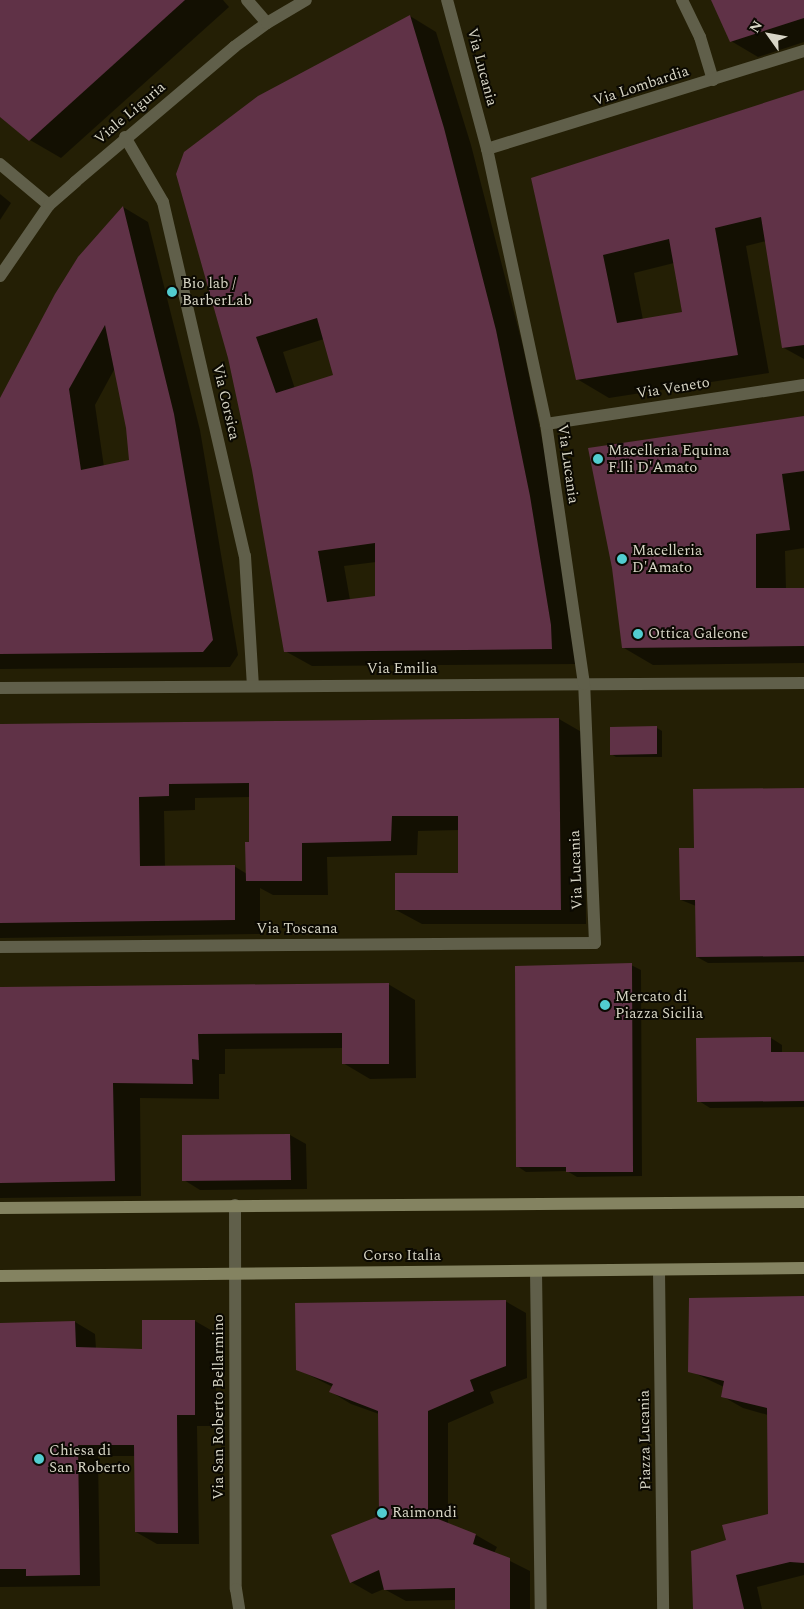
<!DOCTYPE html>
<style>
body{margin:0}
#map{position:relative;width:804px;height:1609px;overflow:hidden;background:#241f05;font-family:Spectral,serif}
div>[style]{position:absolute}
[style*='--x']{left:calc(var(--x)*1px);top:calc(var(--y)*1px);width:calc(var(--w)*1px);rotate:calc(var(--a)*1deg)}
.shadow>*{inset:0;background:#0007}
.building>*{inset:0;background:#603247}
.street>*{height:12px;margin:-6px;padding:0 6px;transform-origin:6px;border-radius:6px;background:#605f4a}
.secondary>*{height:12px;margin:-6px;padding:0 6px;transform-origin:6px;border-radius:6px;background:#848361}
.dots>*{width:14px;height:14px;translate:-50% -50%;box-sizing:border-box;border:2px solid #0b0902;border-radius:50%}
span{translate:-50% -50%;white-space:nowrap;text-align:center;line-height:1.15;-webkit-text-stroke:4px #0b0902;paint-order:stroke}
.street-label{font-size:15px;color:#d8d6c6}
.poi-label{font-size:15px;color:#d8d6c6}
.left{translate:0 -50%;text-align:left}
.north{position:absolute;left:744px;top:10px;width:50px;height:50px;-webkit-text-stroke:4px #0b0902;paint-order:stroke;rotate:302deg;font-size:14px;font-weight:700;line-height:20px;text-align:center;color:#d8d6c6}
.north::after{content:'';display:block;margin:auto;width:18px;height:22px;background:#d8d6c6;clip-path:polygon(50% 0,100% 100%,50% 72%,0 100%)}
</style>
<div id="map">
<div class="shadow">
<i style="clip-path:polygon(0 0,223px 0,229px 7px,61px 158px,30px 140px,0 115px)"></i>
<i style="clip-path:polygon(712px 0,804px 0,804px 42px,758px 57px,731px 41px)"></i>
<i style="clip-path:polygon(evenodd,410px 16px,436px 32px,471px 145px,523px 347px,557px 512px,578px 664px,312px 666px,285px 651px,254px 470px,229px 358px,410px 16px,324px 339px,335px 376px,295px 389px,283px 352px,324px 339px,410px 16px,376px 562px,376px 597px,350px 600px,344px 566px,376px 562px)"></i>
<i style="clip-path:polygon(evenodd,804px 91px,804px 359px,784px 348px,766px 241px,746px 246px,769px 373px,609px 398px,577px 379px,533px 179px,804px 91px,674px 263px,683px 313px,643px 320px,634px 273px,674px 263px)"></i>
<i style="clip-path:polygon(0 194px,11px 203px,0 220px)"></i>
<i style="clip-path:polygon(evenodd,123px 207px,148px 222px,200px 430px,238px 655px,230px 667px,0 669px,0 403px,123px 207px,115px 368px,128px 428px,130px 461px,104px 467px,95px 405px,115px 368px)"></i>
<i style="clip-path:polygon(804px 417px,804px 548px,785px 551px,786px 589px,804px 589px,804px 663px,653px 665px,624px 648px)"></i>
<i style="clip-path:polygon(evenodd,559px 719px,585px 734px,586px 924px,422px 924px,396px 910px,459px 874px,460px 830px,418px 831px,417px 855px,327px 857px,328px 895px,273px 895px,260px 888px,260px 934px,0 938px,0 726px,559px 719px,250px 797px,251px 844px,247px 874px,234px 866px,165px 867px,164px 811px,195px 810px,195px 798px,250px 797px)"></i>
<i style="clip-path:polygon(611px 728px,657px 728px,662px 731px,662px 757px,616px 757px,611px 754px)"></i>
<i style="clip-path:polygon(804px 789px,804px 962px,708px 963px,697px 957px,696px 906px,681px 900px,696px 849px)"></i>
<i style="clip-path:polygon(631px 965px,641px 970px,642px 1176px,577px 1177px,567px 1171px,526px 1172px,517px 1166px)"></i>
<i style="clip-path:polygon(388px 984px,415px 1000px,416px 1078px,370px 1079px,343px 1063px,343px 1048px,225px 1049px,225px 1074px,219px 1074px,219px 1099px,140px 1098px,141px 1196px,0 1198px,0 988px)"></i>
<i style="clip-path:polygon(771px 1038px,782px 1045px,782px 1053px,804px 1053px,804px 1107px,710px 1108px,699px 1101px)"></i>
<i style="clip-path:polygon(290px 1135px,306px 1144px,307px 1189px,200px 1190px,184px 1180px)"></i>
<i style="clip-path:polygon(804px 1298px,804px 1575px,757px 1587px,762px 1609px,694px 1609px,727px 1541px,769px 1515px,768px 1415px,743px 1408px,722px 1396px,724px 1387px,690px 1371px)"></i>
<i style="clip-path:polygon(505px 1301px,526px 1313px,527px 1378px,490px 1392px,494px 1403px,448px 1423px,448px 1524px,476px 1535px,497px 1547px,494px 1553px,530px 1571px,530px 1609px,456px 1609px,456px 1600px,406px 1601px,384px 1589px,372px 1594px,351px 1582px,380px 1516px,379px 1414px,351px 1404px,331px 1392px,333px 1387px,297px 1369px)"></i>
<i style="clip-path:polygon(195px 1321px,216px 1333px,216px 1426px,197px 1426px,199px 1544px,157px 1544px,136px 1532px,136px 1456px,98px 1456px,100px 1586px,0 1587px,0 1324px,75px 1322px,95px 1334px,96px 1349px,143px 1350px,143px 1322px)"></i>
</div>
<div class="building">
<i style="clip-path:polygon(0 0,185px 0,29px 141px,0 117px)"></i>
<i style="clip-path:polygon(711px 0,804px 0,804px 18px,730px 42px)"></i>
<i style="clip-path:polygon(evenodd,410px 15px,444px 128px,496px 330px,530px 496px,551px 625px,552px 649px,284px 652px,252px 470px,228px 358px,176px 174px,184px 152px,258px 96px,410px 15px,317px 318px,333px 375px,276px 393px,256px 337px,317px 318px,410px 15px,375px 543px,375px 596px,327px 602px,318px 551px,375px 543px)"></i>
<i style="clip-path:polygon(evenodd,804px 90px,804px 345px,782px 348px,761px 217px,715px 228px,738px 355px,576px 380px,531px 178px,804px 90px,669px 239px,682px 312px,617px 323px,603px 255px,669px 239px)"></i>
<i style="clip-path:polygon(evenodd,123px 206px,174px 414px,213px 640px,203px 652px,0 654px,0 398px,55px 294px,78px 257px,123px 206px,105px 325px,126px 428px,129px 460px,81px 470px,69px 389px,105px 325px)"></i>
<i style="clip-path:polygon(804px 416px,804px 471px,782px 474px,790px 530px,756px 534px,756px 588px,804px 588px,804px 646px,622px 648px,612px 568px,588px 448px)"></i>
<i style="clip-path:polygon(559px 718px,561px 910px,395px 910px,395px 873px,458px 873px,458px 816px,392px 816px,391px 841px,302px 843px,302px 881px,246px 881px,245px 842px,249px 842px,249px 783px,169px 784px,169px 796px,139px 797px,140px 866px,235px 865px,235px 920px,0 923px,0 724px)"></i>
<i style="clip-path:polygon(657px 726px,657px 754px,610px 755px,610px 727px)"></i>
<i style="clip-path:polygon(804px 788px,804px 956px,696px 957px,695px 900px,680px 900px,679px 848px,694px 848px,693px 789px)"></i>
<i style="clip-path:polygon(632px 963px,633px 1172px,566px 1172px,566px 1167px,516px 1167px,515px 966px)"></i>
<i style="clip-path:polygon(389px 983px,389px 1064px,342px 1064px,342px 1033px,198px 1034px,199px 1060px,192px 1059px,193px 1084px,113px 1083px,115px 1181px,0 1183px,0 987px)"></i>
<i style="clip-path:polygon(771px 1037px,771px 1052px,804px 1052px,804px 1101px,697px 1102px,696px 1038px)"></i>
<i style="clip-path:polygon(290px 1134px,291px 1180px,182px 1181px,182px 1135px)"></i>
<i style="clip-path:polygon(804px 1296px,804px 1563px,790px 1562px,736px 1575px,744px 1609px,693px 1609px,691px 1551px,726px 1540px,722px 1525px,768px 1514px,767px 1408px,721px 1397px,724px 1381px,688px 1372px,689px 1298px)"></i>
<i style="clip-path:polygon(506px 1300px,506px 1366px,470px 1380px,474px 1391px,428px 1411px,428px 1515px,476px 1534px,473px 1544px,510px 1558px,510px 1609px,455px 1609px,455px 1588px,384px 1590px,379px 1570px,350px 1583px,331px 1535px,379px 1516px,378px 1411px,329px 1392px,333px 1384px,296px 1370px,295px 1303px)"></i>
<i style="clip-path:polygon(142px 1320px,195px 1320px,195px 1415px,177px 1415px,178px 1533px,135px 1532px,134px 1445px,78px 1445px,80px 1575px,26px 1576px,26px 1569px,0 1569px,0 1323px,75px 1321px,76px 1347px,142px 1349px)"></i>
</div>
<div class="street">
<i style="--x:247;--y:0;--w:30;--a:49"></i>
<i style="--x:682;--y:0;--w:41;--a:64.1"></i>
<i style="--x:700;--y:37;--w:45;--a:73.2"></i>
<i style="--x:125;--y:137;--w:75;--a:59.7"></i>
<i style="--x:163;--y:202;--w:363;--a:77"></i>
<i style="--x:245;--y:556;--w:130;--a:86.5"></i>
<i style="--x:487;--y:149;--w:332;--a:-17.2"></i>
<i style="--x:0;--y:164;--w:64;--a:39.9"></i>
<i style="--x:0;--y:276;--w:86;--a:-55.4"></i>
<i style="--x:49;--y:205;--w:35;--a:-41"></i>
<i style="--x:75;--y:182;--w:209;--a:-40.3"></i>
<i style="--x:234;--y:47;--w:41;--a:-36"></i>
<i style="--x:267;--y:23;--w:45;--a:-30.5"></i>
<i style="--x:546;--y:424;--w:261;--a:-8.6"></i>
<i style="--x:0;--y:688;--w:804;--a:-0.36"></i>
<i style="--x:0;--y:947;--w:595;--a:-0.39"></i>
<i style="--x:595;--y:943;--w:259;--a:-92.4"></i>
<i style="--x:584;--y:684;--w:263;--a:-98.3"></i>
<i style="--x:546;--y:424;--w:281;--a:-102.1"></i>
<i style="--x:487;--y:149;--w:154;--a:-105"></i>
<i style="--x:235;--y:1205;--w:384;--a:89.9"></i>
<i style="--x:236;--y:1589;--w:20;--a:81"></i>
<i style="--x:536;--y:1271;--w:338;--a:89.2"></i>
<i style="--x:659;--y:1271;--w:338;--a:89.3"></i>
</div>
<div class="secondary">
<i style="--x:0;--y:1208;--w:804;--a:-0.43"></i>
<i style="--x:0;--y:1276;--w:804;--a:-0.57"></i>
</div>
<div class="dots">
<i style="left:172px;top:292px;background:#52cdd0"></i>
<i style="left:598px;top:459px;background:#52cdd0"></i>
<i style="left:622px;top:559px;background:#52cdd0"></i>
<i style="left:638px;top:634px;background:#52cdd0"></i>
<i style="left:605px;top:1005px;background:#52cdd0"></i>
<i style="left:39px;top:1459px;background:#52cdd0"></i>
<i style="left:382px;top:1513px;background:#52cdd0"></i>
</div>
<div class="street-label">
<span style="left:482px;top:67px;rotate:75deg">Via Lucania</span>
<span style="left:641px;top:86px;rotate:-18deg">Via Lombardia</span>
<span style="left:130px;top:113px;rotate:-40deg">Viale Liguria</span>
<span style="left:673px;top:388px;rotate:-9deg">Via Veneto</span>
<span style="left:226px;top:402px;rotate:77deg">Via Corsica</span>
<span style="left:568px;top:464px;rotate:82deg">Via Lucania</span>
<span style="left:402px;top:669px">Via Emilia</span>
<span style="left:576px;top:870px;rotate:-92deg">Via Lucania</span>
<span style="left:297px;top:929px">Via Toscana</span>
<span style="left:402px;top:1256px">Corso Italia</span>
<span style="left:219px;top:1407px;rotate:-90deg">Via San Roberto Bellarmino</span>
<span style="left:645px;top:1440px;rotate:-91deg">Piazza Lucania</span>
</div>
<div class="poi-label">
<span class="left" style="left:182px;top:292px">Bio lab /<br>BarberLab</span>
<span class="left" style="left:608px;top:459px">Macelleria Equina<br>F.lli D'Amato</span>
<span class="left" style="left:632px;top:559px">Macelleria<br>D'Amato</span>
<span class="left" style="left:648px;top:634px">Ottica Galeone</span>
<span class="left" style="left:615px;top:1005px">Mercato di<br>Piazza Sicilia</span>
<span class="left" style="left:49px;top:1459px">Chiesa di<br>San Roberto</span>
<span class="left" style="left:392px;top:1513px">Raimondi</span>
</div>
<div class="north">N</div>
</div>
